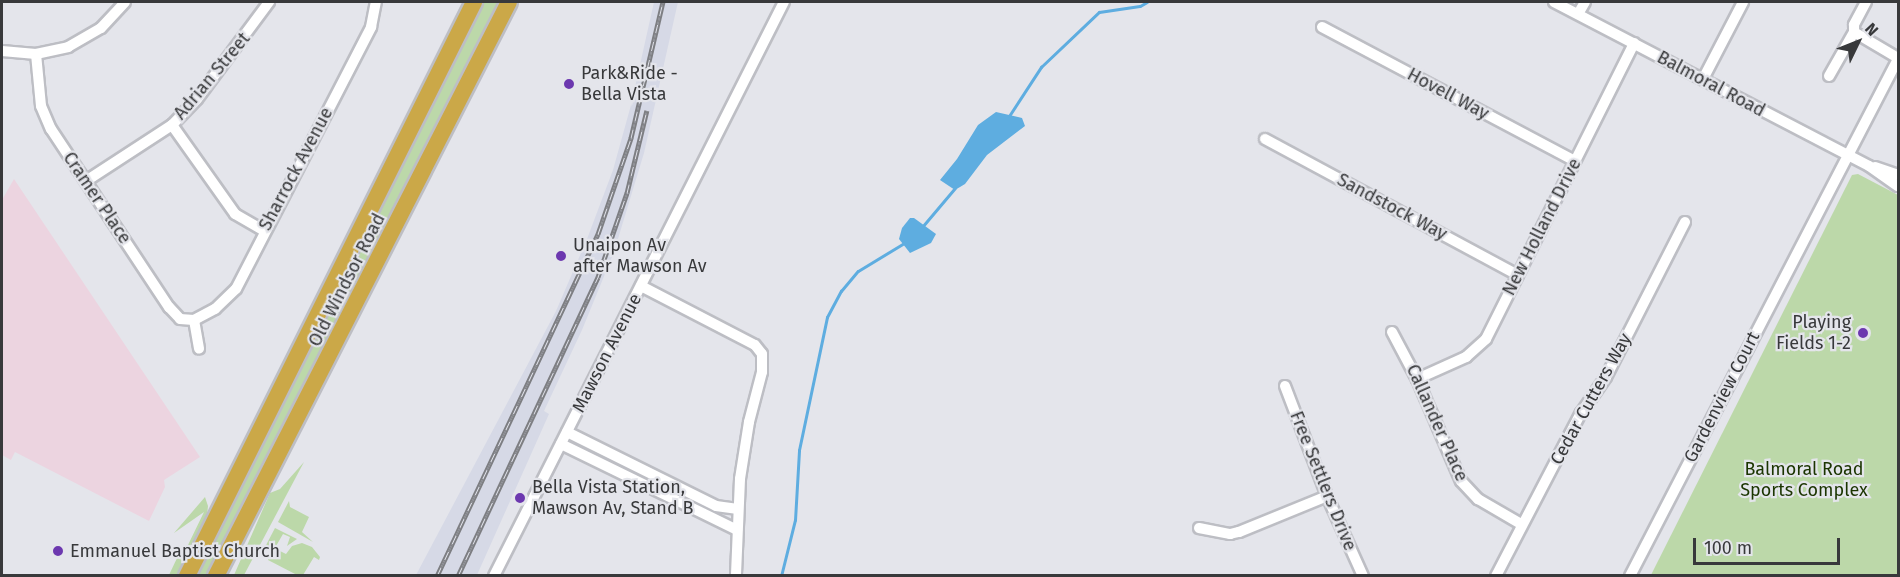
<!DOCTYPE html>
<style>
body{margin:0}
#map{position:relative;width:1900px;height:577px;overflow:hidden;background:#e4e5eb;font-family:"Fira Sans",sans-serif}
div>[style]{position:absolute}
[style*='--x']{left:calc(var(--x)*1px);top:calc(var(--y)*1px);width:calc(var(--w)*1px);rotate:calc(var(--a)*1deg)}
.built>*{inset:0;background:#d6d9e6}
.education>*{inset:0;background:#ecd4e0}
.green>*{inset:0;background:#bcd8a9}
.water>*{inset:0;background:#5eade0}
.stream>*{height:3px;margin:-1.5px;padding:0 1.5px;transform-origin:1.5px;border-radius:1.5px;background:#5eade0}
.roads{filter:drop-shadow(2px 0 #bdbec4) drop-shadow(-2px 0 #bdbec4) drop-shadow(0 2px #bdbec4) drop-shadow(0 -2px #bdbec4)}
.minor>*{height:10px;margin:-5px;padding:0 5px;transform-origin:5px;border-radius:5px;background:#fff}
.highway>*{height:16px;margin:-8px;padding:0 8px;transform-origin:8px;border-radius:8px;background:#cba848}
.rail>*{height:5px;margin-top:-2.5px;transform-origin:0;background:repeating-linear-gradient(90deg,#e4e5eb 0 9px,#7d7e82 0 18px);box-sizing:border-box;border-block:2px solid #7d7e82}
.dots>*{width:16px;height:16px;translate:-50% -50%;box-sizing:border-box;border:3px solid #e4e5eb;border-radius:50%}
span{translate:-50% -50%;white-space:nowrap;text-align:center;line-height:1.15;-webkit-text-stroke:4.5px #e4e5eb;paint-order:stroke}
.poi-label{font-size:18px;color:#38393b}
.left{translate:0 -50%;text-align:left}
.right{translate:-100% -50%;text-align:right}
.street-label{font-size:18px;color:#38393b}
.park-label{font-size:18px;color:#1b3500}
.frame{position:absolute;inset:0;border:3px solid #38393b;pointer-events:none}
.north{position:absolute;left:1828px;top:12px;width:60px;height:60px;-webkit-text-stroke:4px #e4e5eb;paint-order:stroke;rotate:47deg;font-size:16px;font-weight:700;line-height:24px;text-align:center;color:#38393b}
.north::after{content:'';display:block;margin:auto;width:21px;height:27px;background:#38393b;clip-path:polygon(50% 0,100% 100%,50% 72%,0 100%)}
.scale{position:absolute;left:1693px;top:538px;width:147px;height:27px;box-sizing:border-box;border:3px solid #38393b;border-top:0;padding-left:8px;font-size:18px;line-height:21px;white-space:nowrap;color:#38393b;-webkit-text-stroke:4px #e4e5eb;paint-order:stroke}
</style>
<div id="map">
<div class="built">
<i style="clip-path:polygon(654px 2px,678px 2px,644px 153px,614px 252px,582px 330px,544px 411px,549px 414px,477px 575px,416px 575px,556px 311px,587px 239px,613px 170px,631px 105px)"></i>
</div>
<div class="education">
<i style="clip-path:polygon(14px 179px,200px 457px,164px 480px,165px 487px,149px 521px,15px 452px,11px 460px,2px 455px,2px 200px)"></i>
</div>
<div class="green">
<i style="clip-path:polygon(482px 2px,500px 2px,209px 575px,194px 576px)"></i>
<i style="clip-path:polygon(1858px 174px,1898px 195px,1898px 575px,1651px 575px,1852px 175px)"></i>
<i style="clip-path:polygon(304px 462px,244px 575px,234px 575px,270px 493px,280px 489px)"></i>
<i style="clip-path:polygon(205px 497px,208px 506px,207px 516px,178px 575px,169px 575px,178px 556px,188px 545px,204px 512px,174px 533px)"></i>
<i style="clip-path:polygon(289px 501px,290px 507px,309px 517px,302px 532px,313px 542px,278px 522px)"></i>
<i style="clip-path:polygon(275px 528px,297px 539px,287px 546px,290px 537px,283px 534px,272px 553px,277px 556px,280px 551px,286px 554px,292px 546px,302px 543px,312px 547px,320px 557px,319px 560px,314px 557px,303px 575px,297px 575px,268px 560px,272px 553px,264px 549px)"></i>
</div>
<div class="water">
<i style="clip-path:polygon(996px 112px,1022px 118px,1025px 126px,987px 155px,965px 184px,955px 190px,940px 180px,957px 159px,978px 125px)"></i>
<i style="clip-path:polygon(910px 218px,914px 218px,936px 234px,931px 243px,910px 253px,899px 239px,902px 228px)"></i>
</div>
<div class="stream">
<i style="--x:1009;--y:116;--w:59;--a:-56.9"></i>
<i style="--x:1041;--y:67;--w:80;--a:-43.5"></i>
<i style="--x:1099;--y:12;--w:41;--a:-8.3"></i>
<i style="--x:1140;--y:6;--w:8;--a:-30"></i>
<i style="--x:922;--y:227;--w:51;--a:-49.8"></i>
<i style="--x:781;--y:576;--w:58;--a:-76"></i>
<i style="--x:795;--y:520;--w:70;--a:-86.7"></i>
<i style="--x:799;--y:450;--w:136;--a:-78.1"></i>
<i style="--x:827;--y:317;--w:30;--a:-62"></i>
<i style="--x:841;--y:291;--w:26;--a:-50"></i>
<i style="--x:858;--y:271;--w:54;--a:-31.3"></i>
</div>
<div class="roads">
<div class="minor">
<i style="--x:1554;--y:2;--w:355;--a:27.5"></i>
<i style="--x:1869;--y:166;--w:35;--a:35"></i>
<i style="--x:1866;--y:2;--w:26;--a:118"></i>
<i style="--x:1854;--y:25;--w:7;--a:90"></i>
<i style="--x:1854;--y:32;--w:51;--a:30.6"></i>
<i style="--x:1578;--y:14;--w:14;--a:-60"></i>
<i style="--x:1322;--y:27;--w:286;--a:27.9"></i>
<i style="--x:2;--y:51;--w:34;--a:5"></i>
<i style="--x:36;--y:54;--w:33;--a:-12"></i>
<i style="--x:68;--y:47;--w:38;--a:-30"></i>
<i style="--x:101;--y:28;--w:35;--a:-47"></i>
<i style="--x:36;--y:54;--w:52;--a:84.5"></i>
<i style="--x:41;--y:106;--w:25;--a:67"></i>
<i style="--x:51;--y:129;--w:214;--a:56.5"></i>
<i style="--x:169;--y:307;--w:16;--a:47"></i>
<i style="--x:180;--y:319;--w:14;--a:4"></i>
<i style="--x:1829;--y:76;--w:51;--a:-60.4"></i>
<i style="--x:1703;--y:79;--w:87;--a:-62.5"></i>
<i style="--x:172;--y:125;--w:109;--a:54.7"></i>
<i style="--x:235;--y:214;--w:34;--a:30"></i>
<i style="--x:1265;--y:139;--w:287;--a:28.3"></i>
<i style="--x:1875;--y:167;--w:24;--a:19"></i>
<i style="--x:86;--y:181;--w:103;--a:-33.1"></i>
<i style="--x:172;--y:125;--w:36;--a:-46"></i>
<i style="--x:197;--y:99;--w:121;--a:-53.4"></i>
<i style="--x:641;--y:286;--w:128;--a:27.4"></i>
<i style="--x:755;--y:345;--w:11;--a:52"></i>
<i style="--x:762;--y:354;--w:18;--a:90"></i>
<i style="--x:762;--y:372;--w:52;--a:104.6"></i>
<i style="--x:749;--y:422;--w:58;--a:99"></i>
<i style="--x:740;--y:479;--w:97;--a:92.4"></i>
<i style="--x:194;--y:320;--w:24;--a:-28"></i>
<i style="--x:215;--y:309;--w:29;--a:-44"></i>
<i style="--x:236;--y:289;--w:295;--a:-62.7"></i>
<i style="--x:371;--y:27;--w:25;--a:-79"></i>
<i style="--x:194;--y:320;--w:29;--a:80"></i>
<i style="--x:1392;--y:332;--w:53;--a:62"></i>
<i style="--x:1417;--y:379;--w:111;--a:66.7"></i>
<i style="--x:1461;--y:481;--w:25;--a:47"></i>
<i style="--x:1478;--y:499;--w:50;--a:30.2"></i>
<i style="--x:1417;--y:379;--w:54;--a:-24.2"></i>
<i style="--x:1466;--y:357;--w:27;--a:-42"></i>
<i style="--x:1486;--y:339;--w:331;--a:-63.4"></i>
<i style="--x:1285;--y:386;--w:118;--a:69.1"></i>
<i style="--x:1327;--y:496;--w:88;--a:65.8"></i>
<i style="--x:567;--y:432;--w:166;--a:26.4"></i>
<i style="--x:716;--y:506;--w:22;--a:8"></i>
<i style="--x:561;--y:444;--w:196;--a:26"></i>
<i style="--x:1199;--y:528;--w:32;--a:11"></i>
<i style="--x:1230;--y:534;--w:9;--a:-13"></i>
<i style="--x:1239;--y:532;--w:95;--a:-22.2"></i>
<i style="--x:494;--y:576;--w:643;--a:-63.2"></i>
<i style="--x:1496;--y:576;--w:184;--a:-62.5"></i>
<i style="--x:1581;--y:413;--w:44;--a:-55.2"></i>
<i style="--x:1606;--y:377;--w:174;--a:-63"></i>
<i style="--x:1630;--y:576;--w:582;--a:-62.6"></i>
</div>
<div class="highway">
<i style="--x:187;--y:576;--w:642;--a:-63.43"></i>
<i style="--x:216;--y:576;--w:644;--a:-62.96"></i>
</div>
</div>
<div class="rail">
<i style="--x:437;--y:576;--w:378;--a:-64.8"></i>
<i style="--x:598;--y:234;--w:102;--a:-71"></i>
<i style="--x:631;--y:138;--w:140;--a:-76.8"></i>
<i style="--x:458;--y:576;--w:330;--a:-64.9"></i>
<i style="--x:598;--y:277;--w:89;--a:-71"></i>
<i style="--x:627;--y:193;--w:85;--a:-76.5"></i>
</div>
<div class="dots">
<i style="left:569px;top:84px;background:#6c38af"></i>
<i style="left:561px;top:256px;background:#6c38af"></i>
<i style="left:1863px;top:333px;background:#6c38af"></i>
<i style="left:520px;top:498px;background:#6c38af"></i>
<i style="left:58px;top:551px;background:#6c38af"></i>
</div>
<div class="poi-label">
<span class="left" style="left:581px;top:84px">Park&amp;Ride -<br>Bella Vista</span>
<span class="left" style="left:573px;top:256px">Unaipon Av<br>after Mawson Av</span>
<span class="right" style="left:1851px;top:333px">Playing<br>Fields 1-2</span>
<span class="left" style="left:532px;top:498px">Bella Vista Station,<br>Mawson Av, Stand B</span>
<span class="left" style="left:70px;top:551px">Emmanuel Baptist Church</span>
</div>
<div class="street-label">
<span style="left:212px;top:76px;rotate:-50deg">Adrian Street</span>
<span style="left:1711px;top:84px;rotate:28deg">Balmoral Road</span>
<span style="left:1448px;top:94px;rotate:28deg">Hovell Way</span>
<span style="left:296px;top:169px;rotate:-62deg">Sharrock Avenue</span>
<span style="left:97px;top:198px;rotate:56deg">Cramer Place</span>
<span style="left:1392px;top:207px;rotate:28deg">Sandstock Way</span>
<span style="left:1542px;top:227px;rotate:-63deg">New Holland Drive</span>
<span style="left:347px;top:280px;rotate:-63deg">Old Windsor Road</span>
<span style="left:607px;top:353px;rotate:-63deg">Mawson Avenue</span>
<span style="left:1722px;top:397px;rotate:-63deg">Gardenview Court</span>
<span style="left:1591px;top:399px;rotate:-61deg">Cedar Cutters Way</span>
<span style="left:1437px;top:423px;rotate:66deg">Callander Place</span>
<span style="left:1323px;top:481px;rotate:68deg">Free Settlers Drive</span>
</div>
<div class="park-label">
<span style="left:1804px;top:480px">Balmoral Road<br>Sports Complex</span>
</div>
<div class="frame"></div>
<div class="north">N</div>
<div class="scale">100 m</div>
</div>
